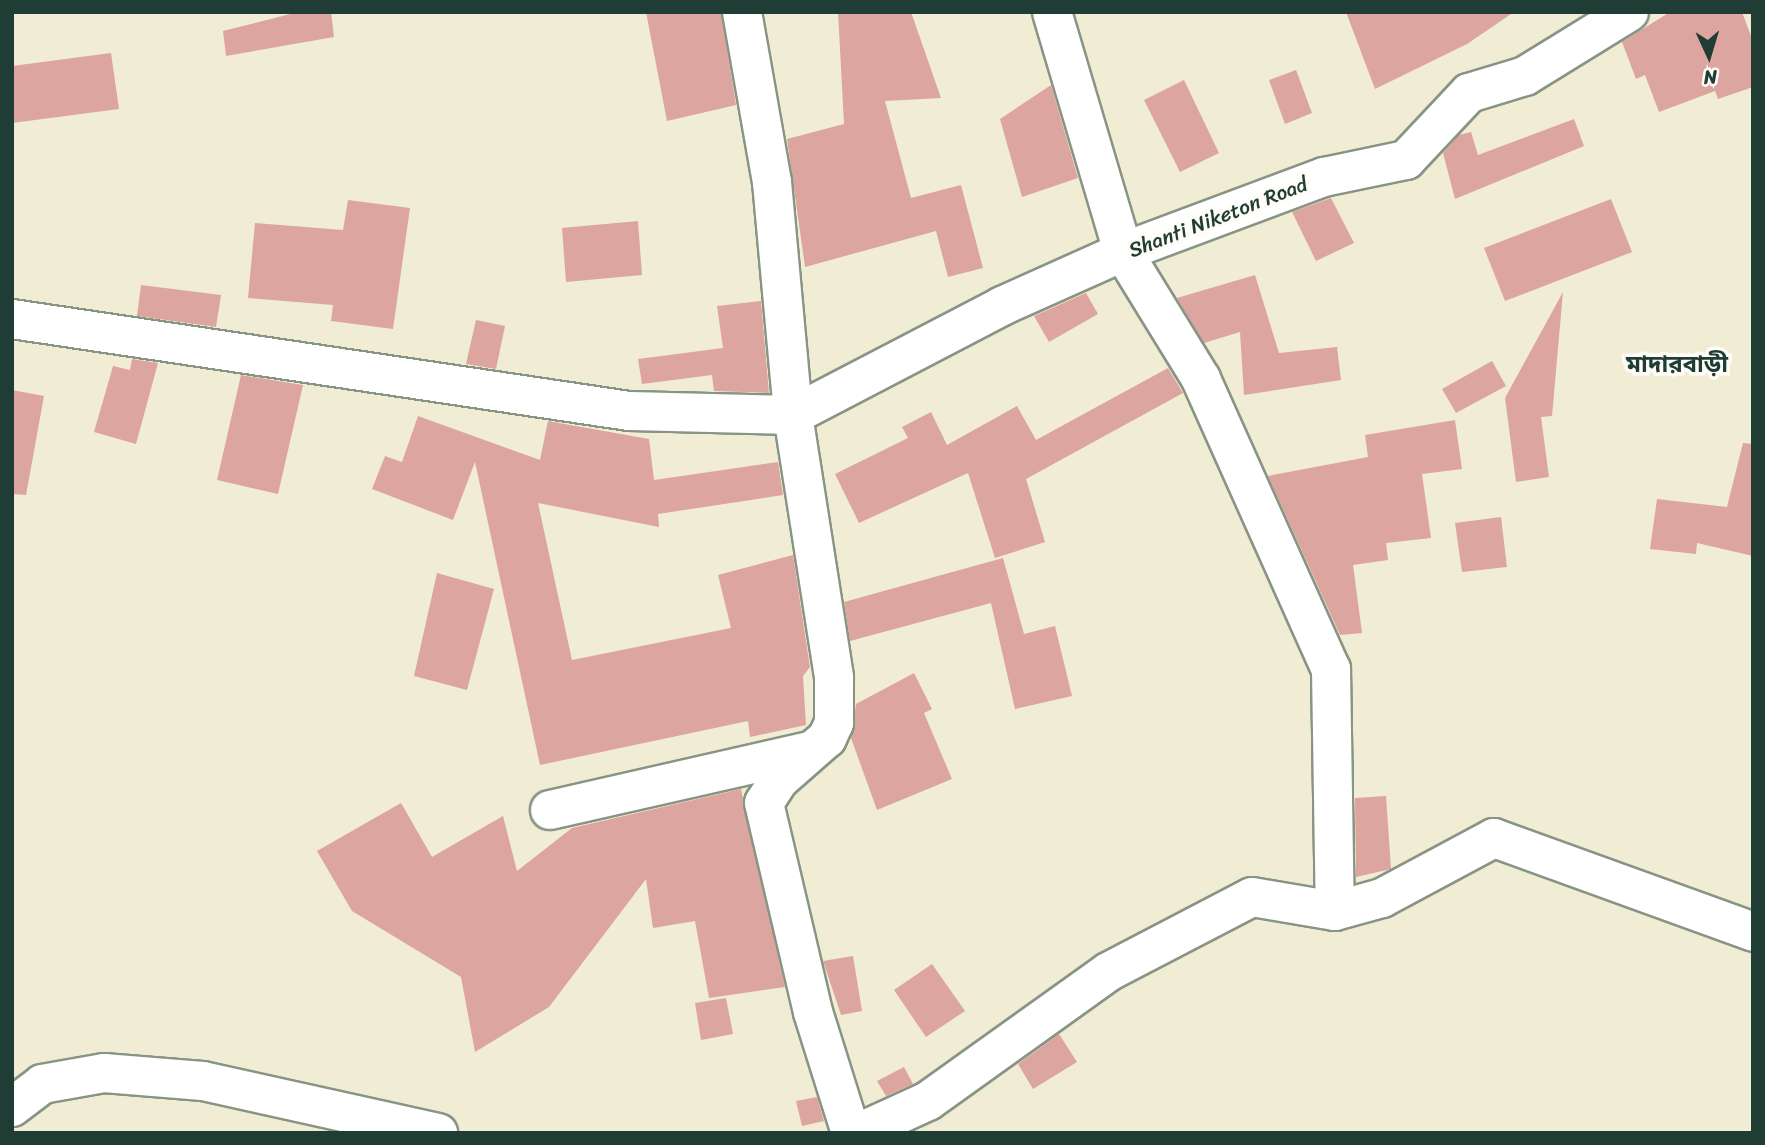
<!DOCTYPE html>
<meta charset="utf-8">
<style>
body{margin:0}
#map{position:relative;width:1765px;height:1145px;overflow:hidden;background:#f1ecd4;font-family:Sriracha,"Noto Sans Bengali",sans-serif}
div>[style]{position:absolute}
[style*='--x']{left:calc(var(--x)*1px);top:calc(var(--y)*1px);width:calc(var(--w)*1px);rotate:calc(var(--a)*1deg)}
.building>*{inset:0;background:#dda59f}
.roads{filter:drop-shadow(2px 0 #889484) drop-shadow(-2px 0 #889484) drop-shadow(0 2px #889484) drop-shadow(0 -2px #889484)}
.minor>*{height:38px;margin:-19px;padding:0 19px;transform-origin:19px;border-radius:19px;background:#fff}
span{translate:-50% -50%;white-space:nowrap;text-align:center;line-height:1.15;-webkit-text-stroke:7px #fdfcf7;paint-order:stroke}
.street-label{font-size:21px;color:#1f3d34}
.quarter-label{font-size:24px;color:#1f3d34;font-weight:700}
.frame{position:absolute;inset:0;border:14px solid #1f3d34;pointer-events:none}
.north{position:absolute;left:1674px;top:21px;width:70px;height:70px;-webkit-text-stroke:5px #fdfcf7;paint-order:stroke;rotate:176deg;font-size:19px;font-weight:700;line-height:28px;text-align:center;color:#1f3d34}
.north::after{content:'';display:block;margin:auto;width:24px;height:32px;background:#1f3d34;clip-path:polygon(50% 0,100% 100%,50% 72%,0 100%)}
</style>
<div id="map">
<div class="building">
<i style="clip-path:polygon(298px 12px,331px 12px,334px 37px,226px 56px,223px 31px)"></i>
<i style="clip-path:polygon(646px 12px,721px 12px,736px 105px,667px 121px)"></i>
<i style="clip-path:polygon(838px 12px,911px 12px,941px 98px,885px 101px,911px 198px,961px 185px,983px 268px,948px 277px,936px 231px,805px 267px,787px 139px,844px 124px)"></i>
<i style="clip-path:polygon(1346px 12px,1514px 12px,1467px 44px,1375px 89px)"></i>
<i style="clip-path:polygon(1670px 12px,1742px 12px,1753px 41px,1753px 87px,1718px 99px,1715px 91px,1659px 112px,1645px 75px,1636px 79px,1622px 42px)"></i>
<i style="clip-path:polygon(111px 53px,119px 109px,12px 123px,12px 66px)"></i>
<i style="clip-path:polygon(1296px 70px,1312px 113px,1285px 124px,1269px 80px)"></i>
<i style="clip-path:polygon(1184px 80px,1219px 153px,1180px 172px,1144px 100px)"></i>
<i style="clip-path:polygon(1051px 85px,1078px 178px,1022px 197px,1000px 119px)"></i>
<i style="clip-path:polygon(1574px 119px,1584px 146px,1455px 199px,1443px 153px,1459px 135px,1471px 132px,1478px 155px)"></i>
<i style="clip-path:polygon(1331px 198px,1354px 243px,1316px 261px,1292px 212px)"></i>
<i style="clip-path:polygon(1611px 199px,1632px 252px,1505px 301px,1484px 248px)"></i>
<i style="clip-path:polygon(348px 200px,410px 208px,393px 329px,331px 321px,333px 305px,248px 298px,255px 223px,343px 230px)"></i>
<i style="clip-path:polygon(638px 221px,642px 275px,566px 282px,562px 228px)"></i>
<i style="clip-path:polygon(1255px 275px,1279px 353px,1337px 347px,1341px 380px,1244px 395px,1240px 332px,1204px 343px,1177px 298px)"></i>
<i style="clip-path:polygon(141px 285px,221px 295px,216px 327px,137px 316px)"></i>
<i style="clip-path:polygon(1563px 292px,1552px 416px,1541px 417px,1549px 477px,1516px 482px,1505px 398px)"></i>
<i style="clip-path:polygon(1086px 293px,1098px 314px,1049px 342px,1034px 316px)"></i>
<i style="clip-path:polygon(761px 301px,769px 393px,714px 391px,712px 375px,642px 384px,638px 359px,723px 348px,717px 306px)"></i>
<i style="clip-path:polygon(476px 320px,505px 326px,496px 369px,466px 364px)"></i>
<i style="clip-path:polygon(132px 359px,158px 363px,136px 444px,94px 432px,113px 366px,130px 370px)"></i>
<i style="clip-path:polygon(1492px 361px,1506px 386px,1456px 413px,1442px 389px)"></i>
<i style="clip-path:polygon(1168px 368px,1183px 393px,1026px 479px,1045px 542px,995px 558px,968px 473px,859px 523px,835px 474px,908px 438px,902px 427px,931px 412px,947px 445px,1017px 406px,1036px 440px)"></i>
<i style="clip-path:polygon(241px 375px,303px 385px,278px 494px,217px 480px)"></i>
<i style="clip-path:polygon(12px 390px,44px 396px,26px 495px,12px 494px)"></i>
<i style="clip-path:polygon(418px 416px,540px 460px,548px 421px,649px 439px,654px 480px,778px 462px,783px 495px,658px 514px,659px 527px,538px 503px,572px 660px,731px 628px,718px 575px,793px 555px,810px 667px,803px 676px,806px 725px,750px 737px,748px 721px,540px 765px,475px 462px,453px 520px,372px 489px,385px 456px,402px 462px)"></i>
<i style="clip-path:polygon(1455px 420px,1462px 469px,1422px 474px,1431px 538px,1386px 543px,1388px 560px,1353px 565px,1362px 633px,1340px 635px,1268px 476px,1368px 457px,1365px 435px)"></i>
<i style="clip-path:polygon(1743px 443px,1753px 444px,1753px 556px,1697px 543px,1696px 554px,1650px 549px,1657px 499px,1727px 507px)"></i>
<i style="clip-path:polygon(1501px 517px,1507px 567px,1462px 572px,1455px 523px)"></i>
<i style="clip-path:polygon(1003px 558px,1024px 634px,1055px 626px,1072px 696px,1015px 709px,991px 603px,850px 641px,844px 602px)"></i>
<i style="clip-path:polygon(437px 573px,494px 589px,467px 690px,414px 676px)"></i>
<i style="clip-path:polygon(914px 673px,932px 709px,924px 713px,952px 779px,877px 810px,851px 738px,856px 704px)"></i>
<i style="clip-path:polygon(741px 789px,785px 987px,709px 998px,695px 921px,653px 928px,646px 879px,549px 1007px,475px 1052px,461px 977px,352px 911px,317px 851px,401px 803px,432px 857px,503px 816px,517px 871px,572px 828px)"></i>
<i style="clip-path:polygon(1386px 796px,1391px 869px,1356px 877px,1355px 798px)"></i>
<i style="clip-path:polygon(853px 956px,862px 1011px,841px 1015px,823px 961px)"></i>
<i style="clip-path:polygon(932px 964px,965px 1011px,926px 1037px,894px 990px)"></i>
<i style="clip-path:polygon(726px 998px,733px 1034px,701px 1040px,695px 1003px)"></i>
<i style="clip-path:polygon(1059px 1034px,1077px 1062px,1033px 1089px,1018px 1064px)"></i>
<i style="clip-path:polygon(904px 1067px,913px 1084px,886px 1096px,877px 1081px)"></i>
<i style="clip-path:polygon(817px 1097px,824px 1121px,802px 1126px,796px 1101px)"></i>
</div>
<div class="roads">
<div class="minor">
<i style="--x:742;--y:12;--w:173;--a:80"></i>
<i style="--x:772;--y:182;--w:234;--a:84.8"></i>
<i style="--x:793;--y:415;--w:266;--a:81.1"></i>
<i style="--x:834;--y:678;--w:45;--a:90"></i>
<i style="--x:834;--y:723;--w:17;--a:115"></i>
<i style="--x:827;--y:738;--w:64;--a:138.8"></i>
<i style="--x:779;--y:780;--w:27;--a:123"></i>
<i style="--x:764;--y:803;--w:215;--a:76.8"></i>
<i style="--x:813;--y:1012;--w:127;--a:72.6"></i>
<i style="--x:1052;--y:12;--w:250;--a:73.5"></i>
<i style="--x:1123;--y:252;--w:149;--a:58.4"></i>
<i style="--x:1201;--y:379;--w:318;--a:65.9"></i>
<i style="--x:1331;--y:669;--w:242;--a:89.1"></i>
<i style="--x:12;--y:319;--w:624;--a:8.48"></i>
<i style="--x:629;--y:411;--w:164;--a:1.4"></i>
<i style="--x:793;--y:415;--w:236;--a:-27.5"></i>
<i style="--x:1002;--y:306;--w:133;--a:-24.1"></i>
<i style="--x:1123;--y:252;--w:215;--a:-20.5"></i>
<i style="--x:1324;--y:177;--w:84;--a:-11.7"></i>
<i style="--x:1406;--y:160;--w:92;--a:-46.8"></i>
<i style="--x:1469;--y:93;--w:59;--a:-16.9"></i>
<i style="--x:1525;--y:76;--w:122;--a:-31.6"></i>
<i style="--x:550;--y:810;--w:266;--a:-12.8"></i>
<i style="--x:12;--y:1107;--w:38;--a:-37"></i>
<i style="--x:42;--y:1084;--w:63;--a:-10.1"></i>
<i style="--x:104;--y:1073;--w:99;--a:4.6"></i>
<i style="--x:203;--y:1081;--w:241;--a:12.5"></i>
<i style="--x:858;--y:1133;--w:77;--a:-24.6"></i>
<i style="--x:928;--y:1101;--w:221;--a:-35.6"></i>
<i style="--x:1108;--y:972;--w:162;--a:-27.5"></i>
<i style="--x:1252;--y:897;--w:84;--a:9.6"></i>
<i style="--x:1335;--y:911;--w:49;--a:-15.5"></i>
<i style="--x:1382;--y:898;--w:127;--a:-28.2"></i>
<i style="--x:1494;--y:838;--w:276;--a:19.9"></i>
</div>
</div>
<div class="street-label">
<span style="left:1218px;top:217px;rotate:-21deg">Shanti Niketon Road</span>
</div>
<div class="quarter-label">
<span style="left:1677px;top:365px">মাদারবাড়ী</span>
</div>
<div class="frame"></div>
<div class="north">N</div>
</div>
